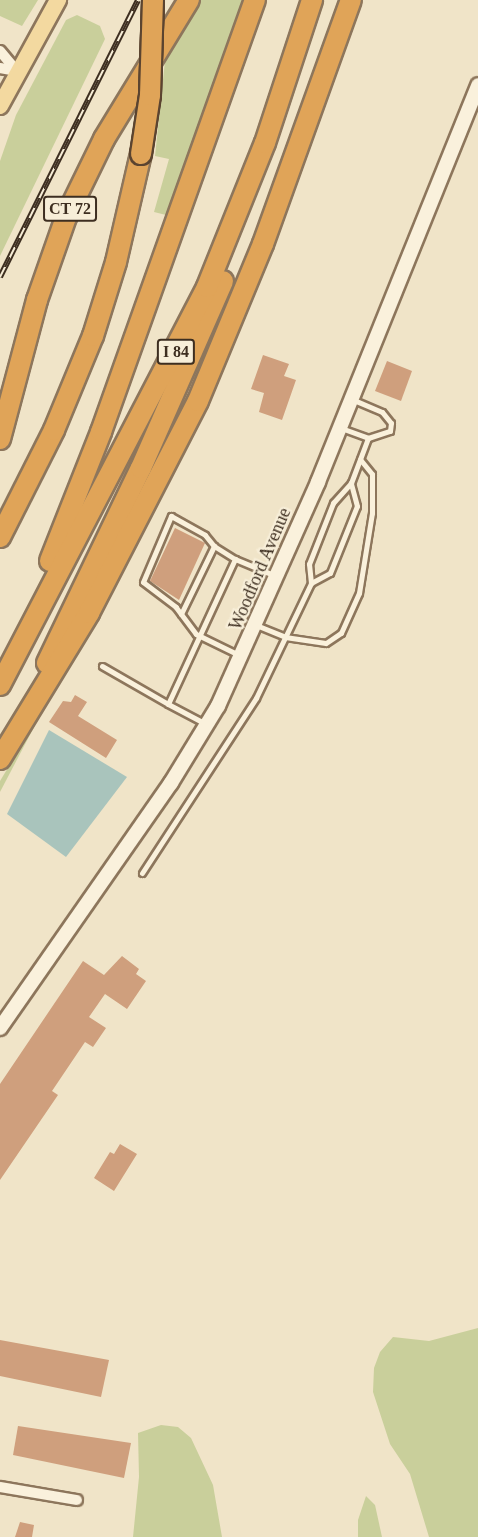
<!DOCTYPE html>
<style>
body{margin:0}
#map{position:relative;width:478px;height:1537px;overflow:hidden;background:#f0e4c8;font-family:Georgia,serif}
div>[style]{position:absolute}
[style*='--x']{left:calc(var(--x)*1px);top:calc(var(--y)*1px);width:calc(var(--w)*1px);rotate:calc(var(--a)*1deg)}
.green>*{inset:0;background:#c9cf9b}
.water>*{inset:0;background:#a9c4bc}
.building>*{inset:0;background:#cf9f7d}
.roads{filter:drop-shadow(2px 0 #8d765c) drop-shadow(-2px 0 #8d765c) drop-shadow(0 2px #8d765c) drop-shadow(0 -2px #8d765c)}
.service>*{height:5px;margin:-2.5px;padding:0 2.5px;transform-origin:2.5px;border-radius:2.5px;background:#faf1dc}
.minor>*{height:10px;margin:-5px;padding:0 5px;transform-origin:5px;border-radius:5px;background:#faf1dc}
.tertiary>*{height:14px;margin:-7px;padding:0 7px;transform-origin:7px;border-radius:7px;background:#faf1dc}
.primary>*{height:16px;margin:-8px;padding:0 8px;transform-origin:8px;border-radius:8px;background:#f3d9a0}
.motorway>*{height:20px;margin:-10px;padding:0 10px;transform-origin:10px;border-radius:10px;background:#e0a458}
.rail>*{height:6px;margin-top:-3px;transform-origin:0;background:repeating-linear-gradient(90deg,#f7eed8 0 11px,#3d2e20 0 22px);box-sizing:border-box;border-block:2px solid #3d2e20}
.bridges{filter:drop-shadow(2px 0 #5b4430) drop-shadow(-2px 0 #5b4430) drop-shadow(0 2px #5b4430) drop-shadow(0 -2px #5b4430)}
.motorway-bridge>*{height:20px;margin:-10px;padding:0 10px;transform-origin:10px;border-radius:10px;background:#e0a458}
span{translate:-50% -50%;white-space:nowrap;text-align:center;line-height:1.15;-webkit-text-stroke:4.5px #f7eed8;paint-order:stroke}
.shield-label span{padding:2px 4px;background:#f7eed8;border:2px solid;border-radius:4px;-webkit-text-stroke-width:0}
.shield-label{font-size:16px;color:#3d2e20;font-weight:700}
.street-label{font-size:18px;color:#3d2e20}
</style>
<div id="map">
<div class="green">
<i style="clip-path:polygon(0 0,38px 0,22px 26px,0 16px)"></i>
<i style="clip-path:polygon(201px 0,242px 0,166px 215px,154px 212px,169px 159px,155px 156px,166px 51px)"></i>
<i style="clip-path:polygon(77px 15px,100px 26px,105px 39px,0 256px,0 161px,16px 115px,66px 20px)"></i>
<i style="clip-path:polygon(43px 710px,0 792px,0 781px)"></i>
<i style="clip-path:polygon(478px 1328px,478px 1537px,429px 1537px,410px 1474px,390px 1444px,373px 1392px,374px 1368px,380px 1352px,393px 1337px,429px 1341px)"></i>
<i style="clip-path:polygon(161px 1425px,178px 1427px,191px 1438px,213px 1485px,222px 1537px,133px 1537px,139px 1477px,138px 1433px)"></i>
<i style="clip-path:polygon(366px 1496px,375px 1505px,382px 1537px,358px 1537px,358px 1520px)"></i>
</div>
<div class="water">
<i style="clip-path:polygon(49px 730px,127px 777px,66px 857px,7px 814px)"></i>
</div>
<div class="building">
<i style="clip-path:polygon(263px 355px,289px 364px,284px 376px,296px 380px,282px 420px,259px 412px,264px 393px,251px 389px)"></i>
<i style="clip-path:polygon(387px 361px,412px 371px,401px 401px,375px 391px)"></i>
<i style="clip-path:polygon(175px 528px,205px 543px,179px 600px,150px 581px)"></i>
<i style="clip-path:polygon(75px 695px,87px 702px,78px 716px,117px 740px,106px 758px,49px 722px,63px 701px,71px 702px)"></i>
<i style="clip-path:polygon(122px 956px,139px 969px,136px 974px,146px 981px,127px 1009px,105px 994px,89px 1017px,106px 1028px,93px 1047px,85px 1042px,52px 1091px,58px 1095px,0 1180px,0 1084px,83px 961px,104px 975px)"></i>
<i style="clip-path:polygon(120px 1144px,137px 1154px,114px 1191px,94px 1178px,110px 1152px,114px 1154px)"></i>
<i style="clip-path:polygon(0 1340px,109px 1360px,101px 1397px,0 1376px)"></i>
<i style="clip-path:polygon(18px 1426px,131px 1443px,124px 1478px,13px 1455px)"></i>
<i style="clip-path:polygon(20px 1522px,34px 1525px,32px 1537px,15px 1537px)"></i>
</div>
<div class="roads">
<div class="service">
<i style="--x:341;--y:428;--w:29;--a:20"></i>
<i style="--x:368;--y:438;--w:23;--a:-18"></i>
<i style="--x:390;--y:431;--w:8;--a:-83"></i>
<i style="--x:391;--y:423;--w:14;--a:-129"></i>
<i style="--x:382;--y:412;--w:33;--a:-157"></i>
<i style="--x:311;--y:583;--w:21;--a:-28"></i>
<i style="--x:330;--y:573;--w:72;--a:-68.1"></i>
<i style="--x:357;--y:506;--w:24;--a:-105"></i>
<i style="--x:181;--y:614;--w:76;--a:-64.1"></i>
<i style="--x:256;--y:625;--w:31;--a:22"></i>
<i style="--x:285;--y:637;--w:41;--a:8.3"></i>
<i style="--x:326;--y:643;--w:18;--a:-34"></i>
<i style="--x:341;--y:633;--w:44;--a:-65.8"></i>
<i style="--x:359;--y:593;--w:81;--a:-80.8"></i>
<i style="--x:372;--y:513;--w:39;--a:-90"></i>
<i style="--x:372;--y:474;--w:19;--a:-129"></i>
<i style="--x:239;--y:655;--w:48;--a:-154"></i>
<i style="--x:196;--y:634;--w:34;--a:-127"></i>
<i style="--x:176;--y:607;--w:41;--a:-142.9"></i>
<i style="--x:143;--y:582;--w:72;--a:-67"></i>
<i style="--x:171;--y:516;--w:39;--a:29"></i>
<i style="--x:205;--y:535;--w:14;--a:51"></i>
<i style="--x:214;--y:546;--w:25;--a:32"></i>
<i style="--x:235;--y:559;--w:44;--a:22.5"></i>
<i style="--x:102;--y:666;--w:76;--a:29.9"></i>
<i style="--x:206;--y:724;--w:43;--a:-152.2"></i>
<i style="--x:168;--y:704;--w:160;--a:-65.2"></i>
<i style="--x:142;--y:873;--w:209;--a:-56.9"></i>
<i style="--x:256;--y:698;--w:127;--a:-64.4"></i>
<i style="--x:311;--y:583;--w:19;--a:-96"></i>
<i style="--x:309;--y:564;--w:66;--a:-68.5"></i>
<i style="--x:333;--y:503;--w:27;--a:-48"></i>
<i style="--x:351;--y:483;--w:48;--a:-69.3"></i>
</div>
<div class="minor">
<i style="--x:0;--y:51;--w:26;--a:50"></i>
<i style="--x:0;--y:68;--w:17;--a:10"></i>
<i style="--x:0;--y:1487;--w:78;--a:9.6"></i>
</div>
<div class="tertiary">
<i style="--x:0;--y:1028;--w:299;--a:-55.1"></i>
<i style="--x:171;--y:783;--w:90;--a:-58.6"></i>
<i style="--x:218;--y:706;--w:245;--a:-65.9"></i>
<i style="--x:318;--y:482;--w:428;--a:-68"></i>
</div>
<div class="primary">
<i style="--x:0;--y:106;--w:121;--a:-61.3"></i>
</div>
<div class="motorway">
<i style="--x:0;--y:439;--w:144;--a:-75.1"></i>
<i style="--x:37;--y:300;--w:88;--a:-70.7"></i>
<i style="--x:66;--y:217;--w:87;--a:-64"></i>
<i style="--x:104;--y:139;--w:163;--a:-58.6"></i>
<i style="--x:0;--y:537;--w:120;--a:-63.2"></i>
<i style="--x:54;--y:430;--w:102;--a:-67.5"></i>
<i style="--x:93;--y:336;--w:77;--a:-72.7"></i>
<i style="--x:116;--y:262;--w:111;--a:-77"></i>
<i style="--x:50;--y:561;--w:139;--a:-68.4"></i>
<i style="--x:101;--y:432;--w:459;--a:-70.4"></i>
<i style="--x:47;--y:663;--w:216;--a:-64.3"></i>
<i style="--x:141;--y:468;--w:204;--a:-66.3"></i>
<i style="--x:0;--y:685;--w:449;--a:-62.5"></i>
<i style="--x:207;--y:287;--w:155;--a:-68.1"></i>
<i style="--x:265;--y:143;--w:151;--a:-71.8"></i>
<i style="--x:0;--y:759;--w:171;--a:-58.6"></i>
<i style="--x:89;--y:613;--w:238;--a:-62.8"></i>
<i style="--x:198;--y:401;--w:170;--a:-67.5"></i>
<i style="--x:263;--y:244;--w:259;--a:-70.2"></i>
</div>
</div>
<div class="rail">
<i style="--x:0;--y:277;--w:309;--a:-63.5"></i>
</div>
<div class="bridges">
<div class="motorway-bridge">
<i style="--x:141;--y:154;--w:60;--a:-81.3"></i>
<i style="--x:150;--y:95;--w:95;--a:-88.2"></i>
</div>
</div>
<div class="shield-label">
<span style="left:70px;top:209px">CT 72</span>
<span style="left:176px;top:352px">I 84</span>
</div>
<div class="street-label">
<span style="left:260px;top:569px;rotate:-67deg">Woodford Avenue</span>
</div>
</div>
